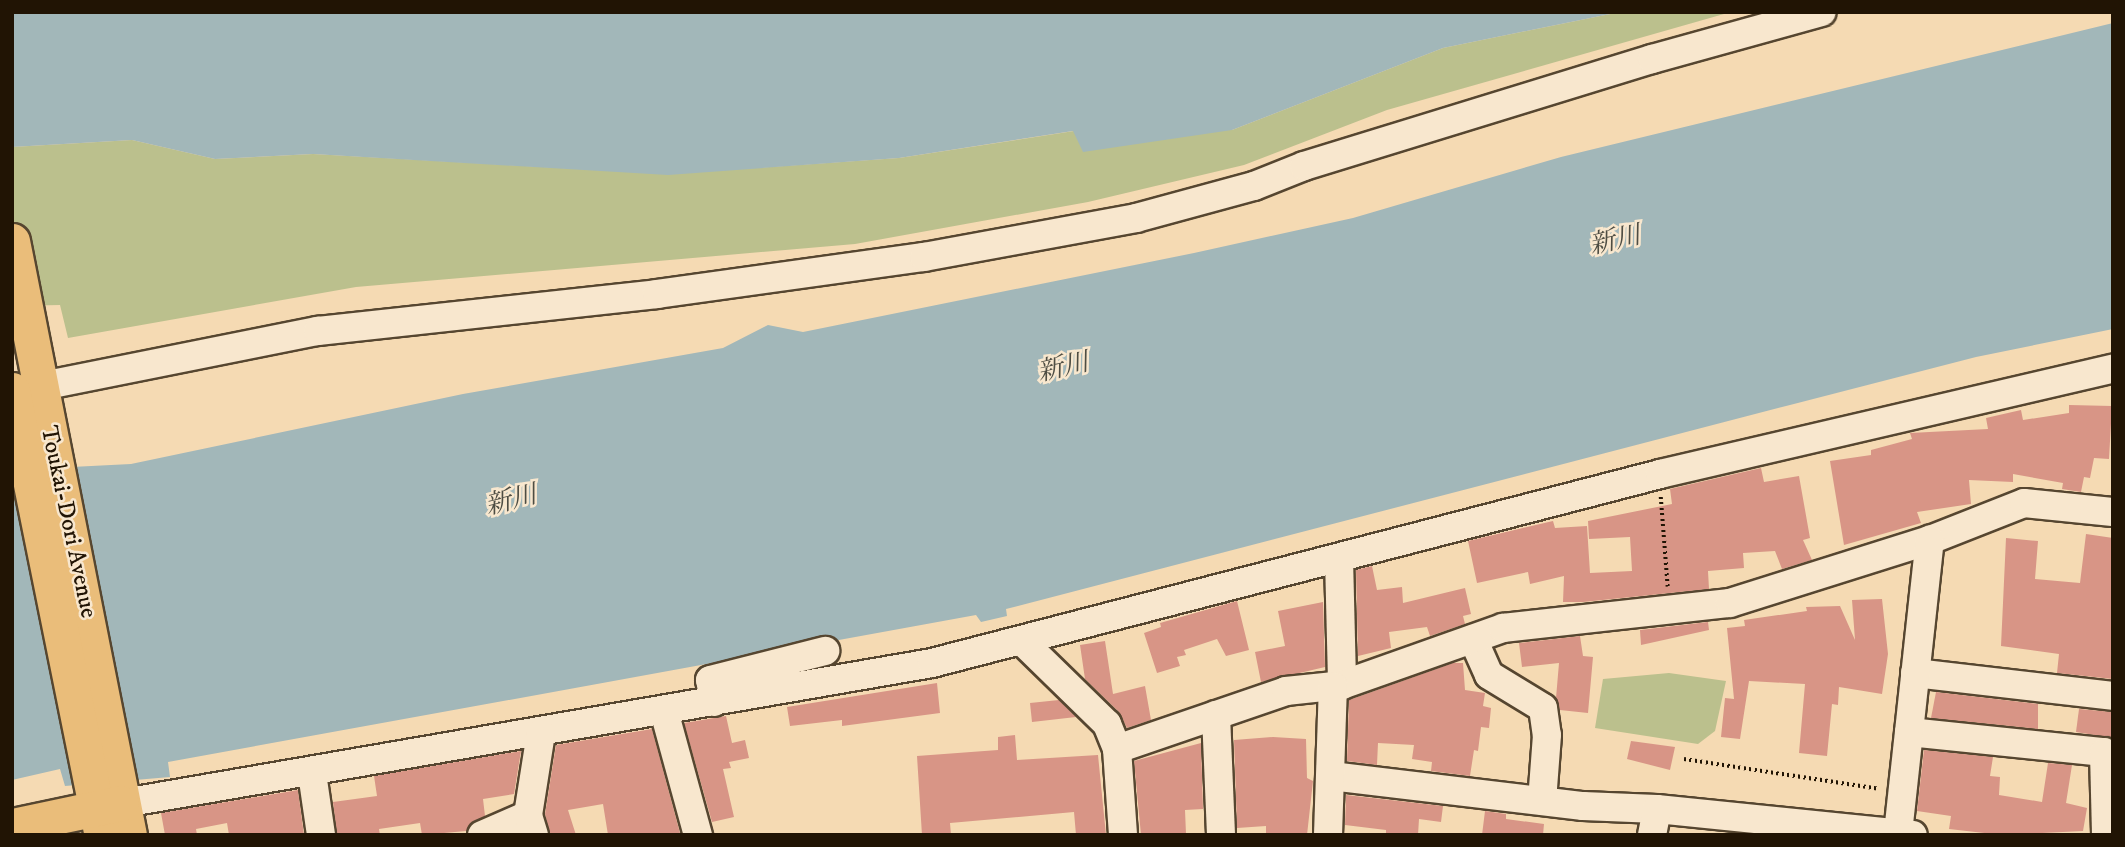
<!DOCTYPE html>
<meta charset="utf-8">
<style>
body{margin:0}
#map{position:relative;width:2125px;height:847px;overflow:hidden;background:#f5dab3;font-family:"IM FELL DW Pica","Noto Serif JP",serif}
div>[style]{position:absolute}
[style*='--x']{left:calc(var(--x)*1px);top:calc(var(--y)*1px);width:calc(var(--w)*1px);rotate:calc(var(--a)*1deg)}
.green>*{inset:0;background:#bbc08d}
.water>*{inset:0;background:#a2b7b9}
.building>*{inset:0;background:#d89586}
.path>*{height:3.5px;margin-top:-1.75px;transform-origin:0;background:repeating-linear-gradient(90deg,#211404 0 2px,transparent 0 5.5px)}
.roads{filter:drop-shadow(2px 0 #564630) drop-shadow(-2px 0 #564630) drop-shadow(0 2px #564630) drop-shadow(0 -2px #564630)}
.minor>*{height:28px;margin:-14px;padding:0 14px;transform-origin:14px;border-radius:14px;background:#f8e7ce}
.major>*{height:35px;margin:-17.5px;padding:0 17.5px;transform-origin:17.5px;border-radius:17.5px;background:#eabd7a}
span{translate:-50% -50%;white-space:nowrap;text-align:center;line-height:1.15;-webkit-text-stroke:5px #f8e7ce;paint-order:stroke}
.street-label{font-size:24px;color:#211404}
.water-label{font-size:26px;color:#4e4d43;font-style:italic}
.frame{position:absolute;inset:0;border:14px solid #211404;pointer-events:none}
</style>
<div id="map">
<div class="green">
<i style="clip-path:polygon(1620px 12px,1731px 12px,1387px 110px,1244px 165px,1088px 202px,855px 244px,356px 287px,68px 338px,60px 305px,12px 306px,12px 147px,132px 140px,215px 159px,313px 154px,668px 174px,899px 158px,1074px 131px,1232px 130px,1443px 48px)"></i>
<i style="clip-path:polygon(1669px 673px,1726px 681px,1715px 731px,1698px 744px,1595px 728px,1603px 679px)"></i>
</div>
<div class="water">
<i style="clip-path:polygon(12px 12px,1620px 12px,1443px 48px,1232px 130px,1083px 152px,1073px 131px,899px 158px,668px 175px,313px 154px,215px 159px,132px 140px,12px 147px)"></i>
<i style="clip-path:polygon(2113px 23px,2113px 329px,1976px 357px,1790px 405px,1006px 609px,1007px 616px,981px 622px,976px 615px,168px 762px,170px 777px,65px 786px,60px 769px,12px 780px,12px 470px,131px 464px,463px 394px,723px 348px,768px 325px,803px 332px,1194px 253px,1353px 218px,1561px 157px)"></i>
</div>
<div class="building">
<i style="clip-path:polygon(2069px 405px,2112px 406px,2109px 459px,2094px 458px,2090px 478px,2084px 477px,2081px 492px,2062px 489px,2063px 483px,2013px 474px,2013px 482px,1969px 480px,1971px 504px,1917px 512px,1921px 523px,1844px 545px,1830px 461px,1871px 455px,1871px 450px,1912px 439px,1910px 433px,1988px 429px,1986px 418px,2021px 410px,2023px 420px,2069px 413px)"></i>
<i style="clip-path:polygon(1761px 468px,1764px 482px,1799px 476px,1810px 538px,1803px 540px,1812px 560px,1782px 569px,1775px 551px,1743px 553px,1744px 568px,1708px 571px,1709px 589px,1583px 602px,1563px 602px,1564px 576px,1530px 584px,1528px 572px,1477px 583px,1468px 541px,1553px 521px,1555px 528px,1587px 526px,1590px 573px,1632px 571px,1630px 537px,1589px 539px,1588px 521px,1672px 504px,1670px 489px)"></i>
<i style="clip-path:polygon(2086px 534px,2113px 538px,2113px 679px,2057px 673px,2059px 654px,2001px 646px,2006px 538px,2038px 541px,2035px 579px,2080px 583px)"></i>
<i style="clip-path:polygon(1372px 566px,1377px 590px,1402px 587px,1403px 603px,1465px 588px,1471px 614px,1463px 616px,1465px 624px,1430px 636px,1427px 627px,1389px 632px,1391px 648px,1358px 656px,1356px 570px)"></i>
<i style="clip-path:polygon(1882px 599px,1888px 654px,1882px 694px,1839px 687px,1838px 705px,1832px 704px,1827px 756px,1799px 753px,1805px 684px,1749px 681px,1740px 739px,1721px 737px,1725px 698px,1734px 699px,1727px 628px,1745px 626px,1744px 620px,1807px 611px,1806px 607px,1840px 606px,1855px 640px,1852px 600px)"></i>
<i style="clip-path:polygon(1237px 601px,1249px 650px,1226px 656px,1217px 639px,1184px 650px,1186px 655px,1177px 657px,1180px 666px,1157px 673px,1144px 633px,1161px 627px,1160px 623px)"></i>
<i style="clip-path:polygon(1323px 602px,1325px 667px,1261px 682px,1255px 652px,1285px 646px,1278px 611px)"></i>
<i style="clip-path:polygon(1708px 622px,1709px 630px,1641px 645px,1640px 630px)"></i>
<i style="clip-path:polygon(1580px 636px,1583px 656px,1593px 657px,1588px 713px,1560px 710px,1556px 698px,1559px 663px,1522px 667px,1519px 643px)"></i>
<i style="clip-path:polygon(1105px 641px,1113px 694px,1145px 686px,1151px 720px,1127px 728px,1119px 712px,1085px 679px,1080px 645px)"></i>
<i style="clip-path:polygon(1453px 663px,1463px 663px,1465px 690px,1485px 693px,1483px 706px,1491px 708px,1489px 728px,1481px 727px,1478px 751px,1474px 750px,1470px 776px,1431px 771px,1432px 762px,1412px 759px,1414px 745px,1378px 743px,1377px 765px,1347px 761px,1349px 700px)"></i>
<i style="clip-path:polygon(937px 683px,940px 713px,842px 726px,842px 720px,790px 726px,787px 707px)"></i>
<i style="clip-path:polygon(1936px 692px,2038px 704px,2038px 729px,1931px 718px)"></i>
<i style="clip-path:polygon(1059px 700px,1076px 717px,1032px 722px,1030px 703px)"></i>
<i style="clip-path:polygon(2079px 709px,2113px 712px,2113px 738px,2076px 732px)"></i>
<i style="clip-path:polygon(726px 716px,732px 743px,745px 740px,749px 758px,729px 762px,731px 768px,723px 769px,734px 817px,712px 822px,684px 723px)"></i>
<i style="clip-path:polygon(652px 729px,680px 833px,608px 835px,603px 804px,568px 810px,576px 835px,550px 835px,545px 814px,556px 745px)"></i>
<i style="clip-path:polygon(1015px 735px,1017px 760px,1098px 755px,1106px 835px,1076px 835px,1074px 812px,950px 823px,951px 835px,922px 835px,917px 756px,998px 750px,998px 737px)"></i>
<i style="clip-path:polygon(1273px 737px,1306px 739px,1307px 778px,1313px 781px,1307px 835px,1266px 835px,1266px 826px,1237px 828px,1234px 740px)"></i>
<i style="clip-path:polygon(1631px 741px,1675px 747px,1670px 770px,1627px 759px)"></i>
<i style="clip-path:polygon(1201px 743px,1203px 809px,1185px 810px,1186px 834px,1141px 835px,1134px 761px)"></i>
<i style="clip-path:polygon(1924px 750px,1993px 757px,1990px 776px,2000px 777px,1999px 795px,2042px 802px,2048px 763px,2072px 765px,2066px 803px,2087px 808px,2083px 831px,2002px 835px,1949px 829px,1951px 816px,1917px 811px)"></i>
<i style="clip-path:polygon(521px 751px,514px 794px,483px 799px,485px 816px,466px 831px,422px 835px,420px 823px,379px 829px,380px 835px,337px 835px,333px 802px,377px 796px,374px 776px)"></i>
<i style="clip-path:polygon(298px 790px,304px 835px,229px 835px,227px 823px,196px 829px,197px 835px,165px 835px,161px 813px)"></i>
<i style="clip-path:polygon(1346px 795px,1443px 806px,1441px 822px,1419px 819px,1418px 835px,1386px 835px,1386px 830px,1345px 825px)"></i>
<i style="clip-path:polygon(1485px 811px,1506px 814px,1506px 819px,1544px 824px,1543px 835px,1482px 835px)"></i>
</div>
<div class="path">
<i style="--x:1661;--y:497;--w:90;--a:85.6"></i>
<i style="--x:1684;--y:759;--w:197;--a:8.7"></i>
</div>
<div class="roads">
<div class="minor">
<i style="--x:22;--y:390;--w:302;--a:-11.3"></i>
<i style="--x:318;--y:331;--w:341;--a:-6.2"></i>
<i style="--x:657;--y:294;--w:270;--a:-7.9"></i>
<i style="--x:924;--y:257;--w:216;--a:-10.4"></i>
<i style="--x:1136;--y:218;--w:122;--a:-15.2"></i>
<i style="--x:1254;--y:186;--w:54;--a:-21.8"></i>
<i style="--x:1304;--y:166;--w:364;--a:-17.1"></i>
<i style="--x:1652;--y:59;--w:176;--a:-15.5"></i>
<i style="--x:1339;--y:558;--w:127;--a:88.6"></i>
<i style="--x:1473;--y:639;--w:39;--a:66"></i>
<i style="--x:1489;--y:675;--w:63;--a:31.4"></i>
<i style="--x:1543;--y:708;--w:27;--a:82"></i>
<i style="--x:1547;--y:735;--w:66;--a:94.3"></i>
<i style="--x:1024;--y:643;--w:116;--a:44.3"></i>
<i style="--x:1107;--y:724;--w:27;--a:68"></i>
<i style="--x:1117;--y:749;--w:86;--a:86"></i>
<i style="--x:1915;--y:673;--w:199;--a:6.6"></i>
<i style="--x:714;--y:702;--w:22;--a:-100"></i>
<i style="--x:710;--y:680;--w:119;--a:-14.2"></i>
<i style="--x:664;--y:711;--w:129;--a:74.7"></i>
<i style="--x:1216;--y:715;--w:120;--a:87.6"></i>
<i style="--x:1909;--y:732;--w:196;--a:5.9"></i>
<i style="--x:2104;--y:752;--w:83;--a:88.6"></i>
<i style="--x:1117;--y:749;--w:179;--a:-18.9"></i>
<i style="--x:1286;--y:691;--w:56;--a:-6.1"></i>
<i style="--x:1342;--y:685;--w:171;--a:-19.5"></i>
<i style="--x:1503;--y:628;--w:228;--a:-6.3"></i>
<i style="--x:1730;--y:603;--w:210;--a:-17.5"></i>
<i style="--x:1930;--y:540;--w:101;--a:-21.5"></i>
<i style="--x:2024;--y:503;--w:89;--a:5.8"></i>
<i style="--x:312;--y:773;--w:63;--a:81.7"></i>
<i style="--x:1331;--y:776;--w:254;--a:6.8"></i>
<i style="--x:1583;--y:806;--w:74;--a:2.3"></i>
<i style="--x:1657;--y:809;--w:257;--a:5.8"></i>
<i style="--x:124;--y:803;--w:820;--a:-9.83"></i>
<i style="--x:932;--y:663;--w:752;--a:-14.55"></i>
<i style="--x:1660;--y:474;--w:465;--a:-13.1"></i>
<i style="--x:1898;--y:833;--w:295;--a:-83.8"></i>
<i style="--x:482;--y:835;--w:50;--a:-23.5"></i>
<i style="--x:534;--y:835;--w:21;--a:-107"></i>
<i style="--x:528;--y:815;--w:83;--a:-81"></i>
<i style="--x:1328;--y:835;--w:149;--a:-88.1"></i>
<i style="--x:1652;--y:835;--w:26;--a:-79"></i>
</div>
<div class="major">
<i style="--x:12;--y:241;--w:605;--a:78.86"></i>
<i style="--x:12;--y:390;--w:454;--a:78.6"></i>
<i style="--x:12;--y:826;--w:111;--a:-11.9"></i>
</div>
</div>
<div class="street-label">
<span style="left:68px;top:522px;rotate:78deg">Toukai-Dori Avenue</span>
</div>
<div class="water-label">
<span style="left:1615px;top:241px;rotate:-13deg">新川</span>
<span style="left:1063px;top:368px;rotate:-13deg">新川</span>
<span style="left:511px;top:501px;rotate:-14deg">新川</span>
</div>
<div class="frame"></div>
</div>
